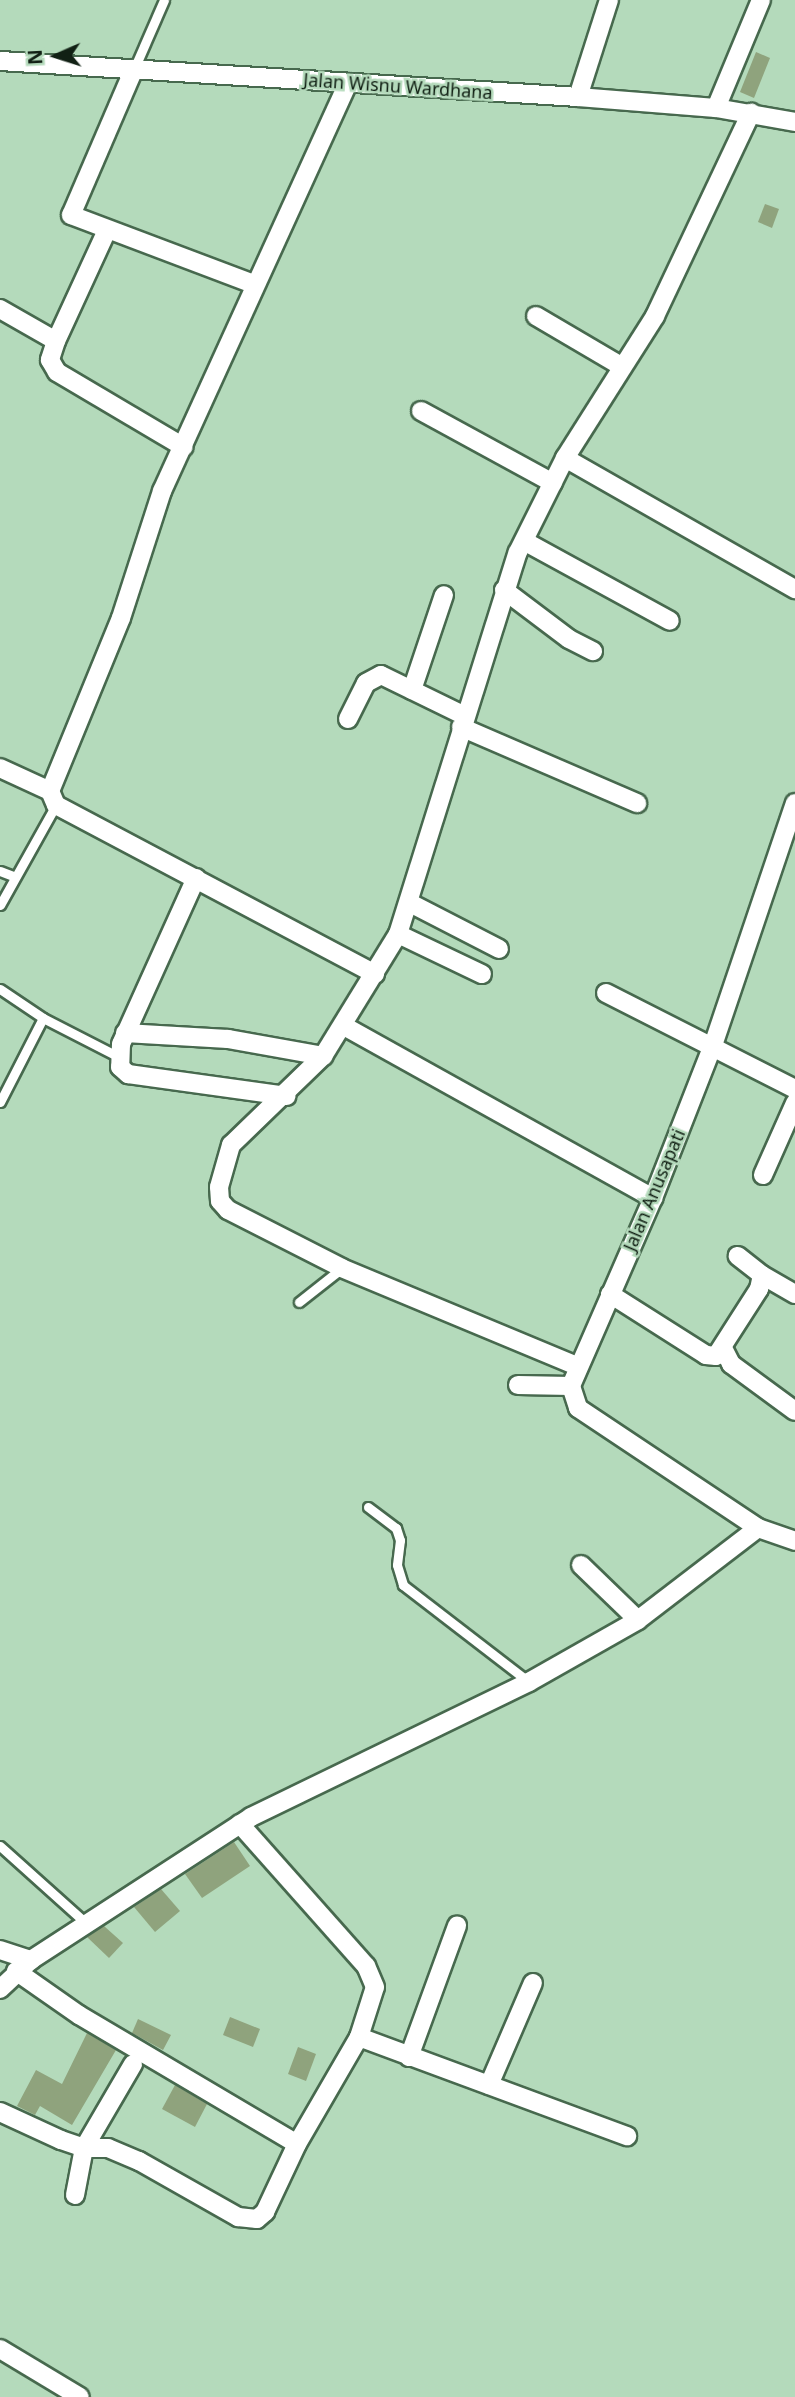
<!DOCTYPE html>
<style>
body{margin:0}
#map{position:relative;width:795px;height:2397px;overflow:hidden;background:#b4dabb;font-family:"Noto Sans",sans-serif}
div>[style]{position:absolute}
[style*='--x']{left:calc(var(--x)*1px);top:calc(var(--y)*1px);width:calc(var(--w)*1px);rotate:calc(var(--a)*1deg)}
.building>*{inset:0;background:#8fa37d}
.roads{filter:drop-shadow(2px 0 #47694e) drop-shadow(-2px 0 #47694e) drop-shadow(0 2px #47694e) drop-shadow(0 -2px #47694e)}
.service>*{height:9px;margin:-4.5px;padding:0 4.5px;transform-origin:4.5px;border-radius:4.5px;background:#fff}
.minor>*{height:18px;margin:-9px;padding:0 9px;transform-origin:9px;border-radius:9px;background:#fff}
span{translate:-50% -50%;white-space:nowrap;text-align:center;line-height:1.15;-webkit-text-stroke:5px #b4dabb;paint-order:stroke}
.street-label{font-size:18px;color:#112014}
.north{position:absolute;left:21px;top:21px;width:70px;height:70px;-webkit-text-stroke:5px #b4dabb;paint-order:stroke;rotate:267deg;font-size:19px;font-weight:700;line-height:28px;text-align:center;color:#112014}
.north::after{content:'';display:block;margin:auto;width:24px;height:32px;background:#112014;clip-path:polygon(50% 0,100% 100%,50% 72%,0 100%)}
</style>
<div id="map">
<div class="building">
<i style="clip-path:polygon(756px 52px,770px 58px,754px 98px,740px 92px)"></i>
<i style="clip-path:polygon(765px 204px,779px 209px,772px 228px,758px 222px)"></i>
<i style="clip-path:polygon(234px 1842px,250px 1866px,202px 1898px,185px 1874px)"></i>
<i style="clip-path:polygon(161px 1889px,180px 1911px,155px 1932px,134px 1907px)"></i>
<i style="clip-path:polygon(104px 1926px,123px 1943px,109px 1958px,87px 1937px)"></i>
<i style="clip-path:polygon(230px 2017px,260px 2029px,253px 2047px,223px 2035px)"></i>
<i style="clip-path:polygon(138px 2019px,171px 2035px,163px 2050px,132px 2033px)"></i>
<i style="clip-path:polygon(87px 2033px,116px 2050px,72px 2125px,40px 2106px,35px 2115px,17px 2106px,36px 2070px,62px 2084px)"></i>
<i style="clip-path:polygon(298px 2047px,316px 2054px,306px 2081px,288px 2074px)"></i>
<i style="clip-path:polygon(175px 2085px,207px 2104px,195px 2127px,162px 2109px)"></i>
</div>
<div class="roads">
<div class="service">
<i style="--x:134;--y:69;--w:75;--a:-66.5"></i>
<i style="--x:0;--y:871;--w:14;--a:21"></i>
<i style="--x:0;--y:905;--w:115;--a:-60.8"></i>
<i style="--x:0;--y:989;--w:52;--a:34"></i>
<i style="--x:43;--y:1018;--w:85;--a:27.2"></i>
<i style="--x:0;--y:1102;--w:94;--a:-62.9"></i>
<i style="--x:299;--y:1302;--w:55;--a:-38.3"></i>
<i style="--x:368;--y:1507;--w:35;--a:37"></i>
<i style="--x:396;--y:1528;--w:13;--a:72"></i>
<i style="--x:400;--y:1540;--w:25;--a:97"></i>
<i style="--x:397;--y:1565;--w:21;--a:73"></i>
<i style="--x:403;--y:1585;--w:159;--a:37.6"></i>
<i style="--x:0;--y:1846;--w:117;--a:41.9"></i>
</div>
<div class="minor">
<i style="--x:0;--y:61;--w:579;--a:3.56"></i>
<i style="--x:578;--y:97;--w:138;--a:4.6"></i>
<i style="--x:716;--y:108;--w:80;--a:10"></i>
<i style="--x:134;--y:69;--w:159;--a:113.3"></i>
<i style="--x:71;--y:215;--w:196;--a:20.7"></i>
<i style="--x:348;--y:83;--w:448;--a:114.5"></i>
<i style="--x:162;--y:491;--w:133;--a:107.9"></i>
<i style="--x:121;--y:618;--w:187;--a:112.3"></i>
<i style="--x:50;--y:791;--w:15;--a:67"></i>
<i style="--x:56;--y:805;--w:361;--a:27.9"></i>
<i style="--x:578;--y:97;--w:102;--a:-72.3"></i>
<i style="--x:716;--y:108;--w:117;--a:-67.4"></i>
<i style="--x:0;--y:309;--w:64;--a:29.7"></i>
<i style="--x:56;--y:341;--w:20;--a:108"></i>
<i style="--x:50;--y:360;--w:14;--a:60"></i>
<i style="--x:57;--y:372;--w:147;--a:30.6"></i>
<i style="--x:536;--y:316;--w:99;--a:30.5"></i>
<i style="--x:56;--y:341;--w:122;--a:-65.3"></i>
<i style="--x:421;--y:411;--w:150;--a:28.6"></i>
<i style="--x:565;--y:458;--w:265;--a:29.7"></i>
<i style="--x:524;--y:541;--w:166;--a:28.7"></i>
<i style="--x:504;--y:590;--w:81;--a:37"></i>
<i style="--x:569;--y:639;--w:27;--a:27"></i>
<i style="--x:412;--y:690;--w:100;--a:-71.4"></i>
<i style="--x:348;--y:719;--w:40;--a:-63.4"></i>
<i style="--x:366;--y:683;--w:17;--a:-28"></i>
<i style="--x:381;--y:675;--w:93;--a:26"></i>
<i style="--x:461;--y:727;--w:192;--a:23.4"></i>
<i style="--x:0;--y:768;--w:55;--a:24.7"></i>
<i style="--x:795;--y:803;--w:256;--a:108.7"></i>
<i style="--x:713;--y:1045;--w:164;--a:111.4"></i>
<i style="--x:653;--y:1198;--w:205;--a:113.6"></i>
<i style="--x:571;--y:1386;--w:23;--a:72"></i>
<i style="--x:578;--y:1408;--w:216;--a:33.7"></i>
<i style="--x:758;--y:1528;--w:39;--a:19"></i>
<i style="--x:196;--y:878;--w:182;--a:114.3"></i>
<i style="--x:121;--y:1044;--w:23;--a:92"></i>
<i style="--x:120;--y:1067;--w:11;--a:41"></i>
<i style="--x:128;--y:1074;--w:160;--a:7.9"></i>
<i style="--x:410;--y:903;--w:100;--a:27.3"></i>
<i style="--x:398;--y:934;--w:93;--a:25.5"></i>
<i style="--x:606;--y:993;--w:212;--a:26.9"></i>
<i style="--x:344;--y:1026;--w:354;--a:29.1"></i>
<i style="--x:125;--y:1033;--w:103;--a:3.3"></i>
<i style="--x:228;--y:1039;--w:97;--a:10.1"></i>
<i style="--x:763;--y:1175;--w:79;--a:-66"></i>
<i style="--x:762;--y:1275;--w:38;--a:30"></i>
<i style="--x:610;--y:1294;--w:114;--a:32.4"></i>
<i style="--x:706;--y:1355;--w:10;--a:6"></i>
<i style="--x:716;--y:1356;--w:80;--a:-57.3"></i>
<i style="--x:759;--y:1289;--w:14;--a:-78"></i>
<i style="--x:762;--y:1275;--w:31;--a:-142"></i>
<i style="--x:724;--y:1350;--w:16;--a:63"></i>
<i style="--x:731;--y:1364;--w:79;--a:36.3"></i>
<i style="--x:577;--y:1366;--w:255;--a:-157.4"></i>
<i style="--x:342;--y:1268;--w:128;--a:-153"></i>
<i style="--x:228;--y:1210;--w:12;--a:-132"></i>
<i style="--x:220;--y:1201;--w:14;--a:-94"></i>
<i style="--x:219;--y:1187;--w:44;--a:-74.1"></i>
<i style="--x:231;--y:1145;--w:128;--a:-44.1"></i>
<i style="--x:323;--y:1056;--w:143;--a:-58.4"></i>
<i style="--x:398;--y:934;--w:400;--a:-72.6"></i>
<i style="--x:518;--y:552;--w:105;--a:-63.4"></i>
<i style="--x:565;--y:458;--w:168;--a:-57.6"></i>
<i style="--x:655;--y:316;--w:225;--a:-64.7"></i>
<i style="--x:518;--y:1385;--w:53;--a:1.1"></i>
<i style="--x:581;--y:1565;--w:79;--a:44"></i>
<i style="--x:0;--y:1950;--w:33;--a:18"></i>
<i style="--x:16;--y:1971;--w:77;--a:34.9"></i>
<i style="--x:79;--y:2015;--w:253;--a:30.6"></i>
<i style="--x:0;--y:1989;--w:42;--a:-43.1"></i>
<i style="--x:31;--y:1960;--w:262;--a:-33"></i>
<i style="--x:251;--y:1817;--w:309;--a:-25.9"></i>
<i style="--x:529;--y:1682;--w:125;--a:-29.6"></i>
<i style="--x:638;--y:1620;--w:151;--a:-37.5"></i>
<i style="--x:359;--y:2037;--w:286;--a:20.3"></i>
<i style="--x:409;--y:2057;--w:140;--a:-69.9"></i>
<i style="--x:489;--y:2085;--w:111;--a:-66.7"></i>
<i style="--x:0;--y:2112;--w:67;--a:24.7"></i>
<i style="--x:61;--y:2140;--w:24;--a:19"></i>
<i style="--x:84;--y:2148;--w:24;--a:0"></i>
<i style="--x:108;--y:2148;--w:34;--a:23"></i>
<i style="--x:139;--y:2161;--w:114;--a:29.5"></i>
<i style="--x:238;--y:2217;--w:19;--a:6"></i>
<i style="--x:257;--y:2219;--w:11;--a:-41"></i>
<i style="--x:265;--y:2212;--w:75;--a:-64.8"></i>
<i style="--x:297;--y:2144;--w:124;--a:-59.9"></i>
<i style="--x:359;--y:2037;--w:52;--a:-72.3"></i>
<i style="--x:375;--y:1987;--w:23;--a:-113"></i>
<i style="--x:366;--y:1966;--w:190;--a:-131.6"></i>
<i style="--x:75;--y:2195;--w:48;--a:-79.2"></i>
<i style="--x:84;--y:2148;--w:97;--a:-59.7"></i>
<i style="--x:0;--y:2349;--w:93;--a:31"></i>
</div>
</div>
<div class="street-label">
<span style="left:398px;top:86px;rotate:4deg">Jalan Wisnu Wardhana</span>
<span style="left:654px;top:1190px;rotate:-67deg">Jalan Anusapati</span>
</div>
<div class="north">N</div>
</div>
